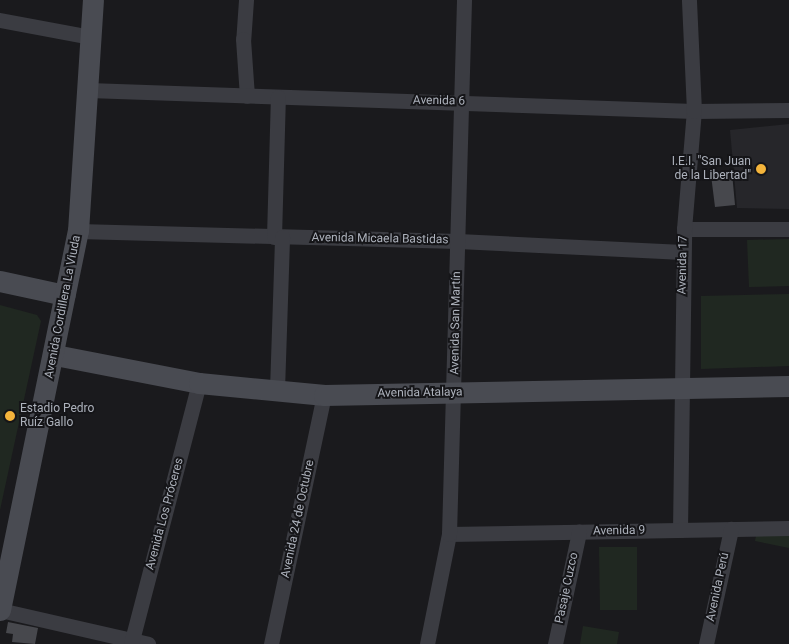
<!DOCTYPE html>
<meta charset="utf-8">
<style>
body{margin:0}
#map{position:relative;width:789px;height:644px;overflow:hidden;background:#1a1a1d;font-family:Roboto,sans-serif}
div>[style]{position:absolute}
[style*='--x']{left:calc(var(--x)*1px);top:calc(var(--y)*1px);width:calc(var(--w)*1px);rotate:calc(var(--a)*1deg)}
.built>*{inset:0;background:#26262a}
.green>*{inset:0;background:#202821}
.building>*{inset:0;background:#47484d}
.street>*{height:15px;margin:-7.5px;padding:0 7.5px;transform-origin:7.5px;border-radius:7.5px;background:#3b3c42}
.secondary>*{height:21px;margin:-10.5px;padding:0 10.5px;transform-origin:10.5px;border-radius:10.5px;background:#494b52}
.dots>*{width:14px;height:14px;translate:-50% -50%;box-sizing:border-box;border:2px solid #151518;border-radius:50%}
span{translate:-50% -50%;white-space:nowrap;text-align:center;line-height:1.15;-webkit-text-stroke:4px #151518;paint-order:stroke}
.street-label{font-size:12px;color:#adb2bc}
.poi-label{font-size:12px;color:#adb2bc}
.right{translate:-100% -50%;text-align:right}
.left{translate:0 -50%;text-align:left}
</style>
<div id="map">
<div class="built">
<i style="clip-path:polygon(789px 124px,789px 209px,737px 208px,730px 130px)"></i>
</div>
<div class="green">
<i style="clip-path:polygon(789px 239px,789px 286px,749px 287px,747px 240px)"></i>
<i style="clip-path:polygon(789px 294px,789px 366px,701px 369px,701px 296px)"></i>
<i style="clip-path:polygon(0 305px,37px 315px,41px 321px,0 510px)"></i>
<i style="clip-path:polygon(756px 536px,789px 536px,789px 548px,755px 541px)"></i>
<i style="clip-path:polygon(599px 547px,637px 547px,637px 610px,600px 610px)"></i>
<i style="clip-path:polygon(583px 626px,619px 632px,617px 644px,580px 644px)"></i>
</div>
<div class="building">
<i style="clip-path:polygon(732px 173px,735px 205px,715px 207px,711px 175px)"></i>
<i style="clip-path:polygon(8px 622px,38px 628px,35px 644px,12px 642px,13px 634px,6px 633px)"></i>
</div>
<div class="street">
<i style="--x:246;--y:0;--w:39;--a:94"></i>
<i style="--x:243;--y:39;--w:57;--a:86"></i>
<i style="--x:0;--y:20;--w:93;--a:10.6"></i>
<i style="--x:88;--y:90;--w:606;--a:1.98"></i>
<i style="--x:694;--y:111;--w:95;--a:-0.6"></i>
<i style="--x:684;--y:229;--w:105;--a:0"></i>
<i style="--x:78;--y:231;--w:380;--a:1.5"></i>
<i style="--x:458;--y:241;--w:225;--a:2.8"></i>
<i style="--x:274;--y:237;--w:140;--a:-88.4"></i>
<i style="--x:277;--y:390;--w:153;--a:-88.1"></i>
<i style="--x:680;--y:530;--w:301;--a:-89.2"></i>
<i style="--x:684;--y:229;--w:118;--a:-85.2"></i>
<i style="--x:694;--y:111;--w:111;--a:-92.6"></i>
<i style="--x:449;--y:534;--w:340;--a:-1"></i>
<i style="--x:0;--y:610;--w:152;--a:12.9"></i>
<i style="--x:131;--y:644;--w:270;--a:-75.4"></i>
<i style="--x:271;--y:644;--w:255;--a:-78"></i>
<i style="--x:427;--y:644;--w:112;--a:-78.7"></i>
<i style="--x:449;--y:534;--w:534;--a:-88.39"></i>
<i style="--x:555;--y:644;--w:115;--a:-77.9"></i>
<i style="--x:706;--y:644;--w:118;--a:-77.7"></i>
</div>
<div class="secondary">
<i style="--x:0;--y:281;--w:66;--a:12.3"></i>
<i style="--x:55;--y:355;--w:147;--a:11"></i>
<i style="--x:199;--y:383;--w:126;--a:5.5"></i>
<i style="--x:324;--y:395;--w:465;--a:-1.1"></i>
<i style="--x:0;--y:610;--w:387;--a:-78.4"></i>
<i style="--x:78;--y:231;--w:231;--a:-86.3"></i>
</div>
<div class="dots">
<i style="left:761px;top:169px;background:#f4b43b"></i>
<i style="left:10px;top:416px;background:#f4b43b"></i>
</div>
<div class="street-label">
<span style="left:439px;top:101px;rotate:1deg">Avenida 6</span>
<span style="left:380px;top:239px;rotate:1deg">Avenida Micaela Bastidas</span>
<span style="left:683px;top:265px;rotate:-89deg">Avenida 17</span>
<span style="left:63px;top:307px;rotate:-79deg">Avenida Cordillera La Viuda</span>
<span style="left:456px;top:323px;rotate:-89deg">Avenida San Martín</span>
<span style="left:420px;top:393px;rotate:-1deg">Avenida Atalaya</span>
<span style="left:165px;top:514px;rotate:-75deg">Avenida Los Próceres</span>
<span style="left:298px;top:519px;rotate:-78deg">Avenida 24 de Octubre</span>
<span style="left:619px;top:531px;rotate:-1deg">Avenida 9</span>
<span style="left:718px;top:587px;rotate:-78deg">Avenida Perú</span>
<span style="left:567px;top:588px;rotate:-78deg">Pasaje Cuzco</span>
</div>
<div class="poi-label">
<span class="right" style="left:751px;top:169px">I.E.I. "San Juan<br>de la Libertad"</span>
<span class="left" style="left:20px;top:416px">Estadio Pedro<br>Ruíz Gallo</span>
</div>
</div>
